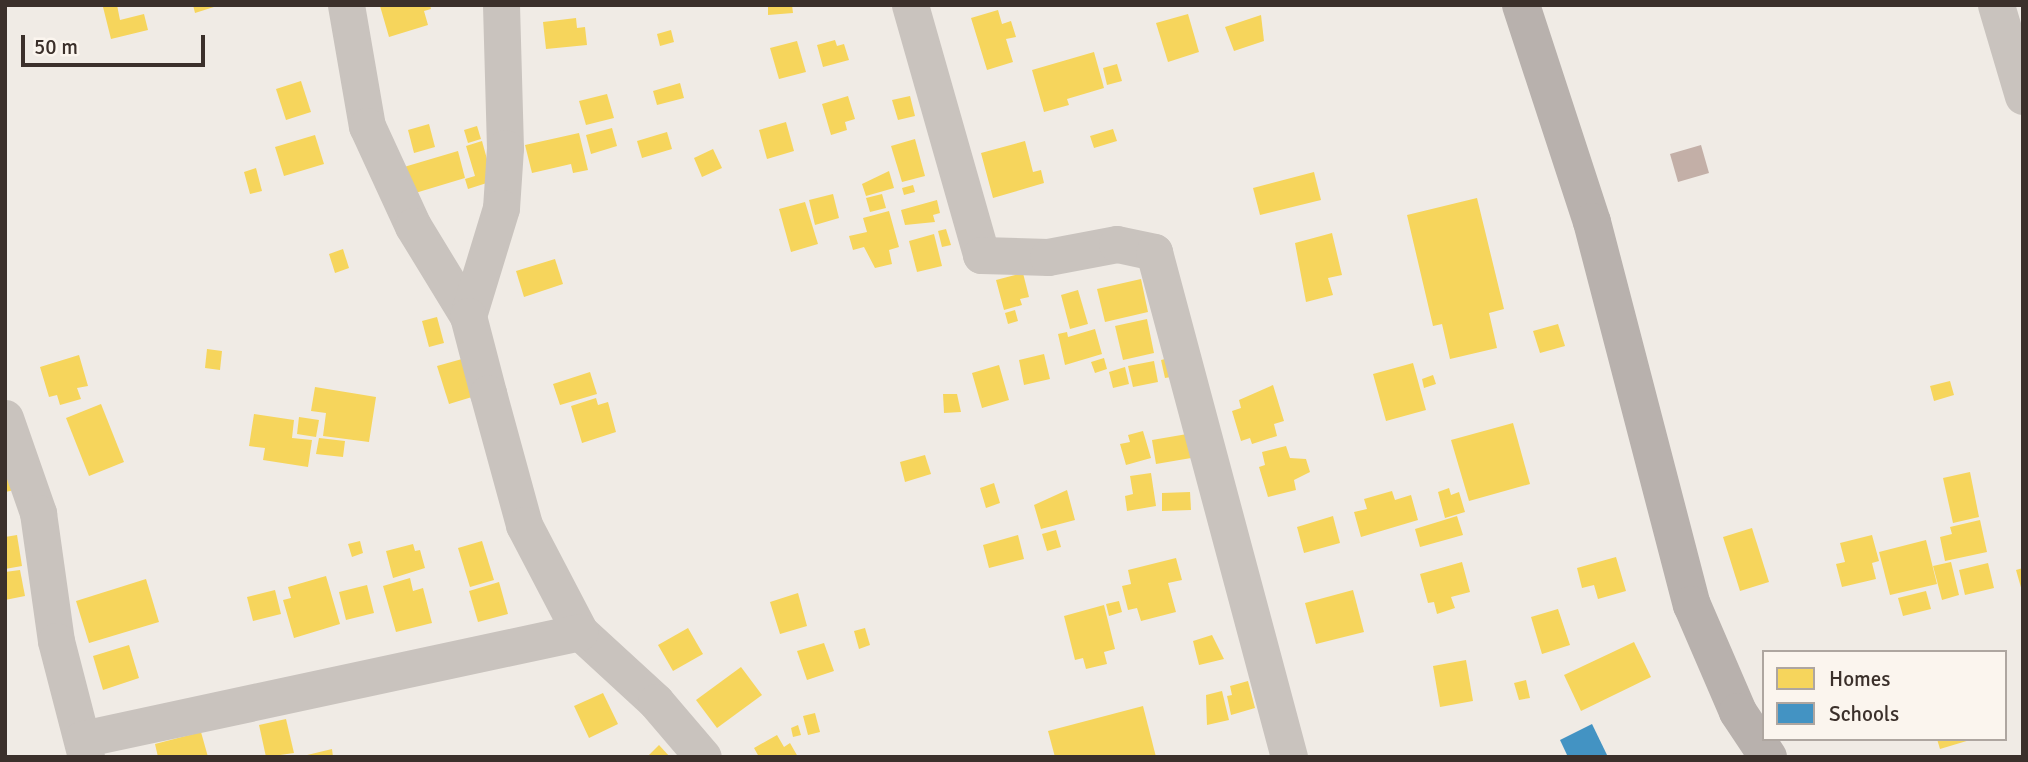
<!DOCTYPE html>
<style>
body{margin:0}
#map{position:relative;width:2028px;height:762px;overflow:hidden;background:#f0ebe5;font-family:Signika,sans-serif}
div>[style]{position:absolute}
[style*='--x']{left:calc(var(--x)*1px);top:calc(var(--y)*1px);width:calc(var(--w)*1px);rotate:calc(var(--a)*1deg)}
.homes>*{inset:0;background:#f6d55c}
.schools>*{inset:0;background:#4393c3}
.building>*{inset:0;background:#c3afa7}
.minor>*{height:37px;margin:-18.5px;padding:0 18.5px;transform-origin:18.5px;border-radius:18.5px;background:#c9c3be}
.major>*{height:38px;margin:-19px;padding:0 19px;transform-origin:19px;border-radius:19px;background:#b8b1ad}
span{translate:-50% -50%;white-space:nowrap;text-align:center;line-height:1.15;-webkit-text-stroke:7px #fbf5ee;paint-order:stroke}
.frame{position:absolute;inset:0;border:7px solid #3b302b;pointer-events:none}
.legend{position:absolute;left:1762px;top:650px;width:245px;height:91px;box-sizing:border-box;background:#fbf5ee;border:2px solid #aea6a0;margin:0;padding:9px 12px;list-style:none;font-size:21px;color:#3b302b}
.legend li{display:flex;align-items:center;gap:14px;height:35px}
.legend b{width:35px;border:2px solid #aea6a0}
.scale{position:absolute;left:21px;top:35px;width:184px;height:32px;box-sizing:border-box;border:4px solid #3b302b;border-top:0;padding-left:9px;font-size:21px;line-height:24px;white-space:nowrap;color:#3b302b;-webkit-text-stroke:5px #fbf5ee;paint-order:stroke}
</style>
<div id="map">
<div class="homes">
<i style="clip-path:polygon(117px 5px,120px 20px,144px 14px,148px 30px,111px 39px,103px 7px)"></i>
<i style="clip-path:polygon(193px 5px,217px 5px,217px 6px,195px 13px)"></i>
<i style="clip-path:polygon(430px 5px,431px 9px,424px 11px,428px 25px,389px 37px,380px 6px)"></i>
<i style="clip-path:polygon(768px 5px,792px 5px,793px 13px,768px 15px)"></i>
<i style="clip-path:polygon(998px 10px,1002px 24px,1011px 21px,1016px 37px,1006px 39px,1013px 62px,987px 70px,971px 18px)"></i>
<i style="clip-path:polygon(1188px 14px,1199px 52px,1168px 62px,1156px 23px)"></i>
<i style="clip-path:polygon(1261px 15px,1264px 41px,1234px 51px,1225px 27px)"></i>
<i style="clip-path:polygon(576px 18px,577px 28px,585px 27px,587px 45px,546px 49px,543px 22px)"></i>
<i style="clip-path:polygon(671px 30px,674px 42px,660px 46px,657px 34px)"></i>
<i style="clip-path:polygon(835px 40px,837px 46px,844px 44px,849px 60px,823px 67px,817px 45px)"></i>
<i style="clip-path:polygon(797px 41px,806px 72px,779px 79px,770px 48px)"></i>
<i style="clip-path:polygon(1094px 52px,1104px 88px,1067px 99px,1069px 105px,1044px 112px,1032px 70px)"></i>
<i style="clip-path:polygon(1117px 64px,1122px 81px,1107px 85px,1103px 68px)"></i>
<i style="clip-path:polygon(301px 81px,311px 112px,286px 120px,276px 89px)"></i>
<i style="clip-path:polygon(680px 83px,684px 98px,657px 105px,653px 91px)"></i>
<i style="clip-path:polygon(607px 94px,614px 118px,586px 125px,579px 101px)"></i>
<i style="clip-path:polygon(848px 96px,855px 119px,845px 122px,847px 130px,831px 135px,822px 104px)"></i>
<i style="clip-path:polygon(910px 96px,915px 116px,898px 120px,892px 100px)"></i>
<i style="clip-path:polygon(786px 122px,794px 151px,767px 159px,759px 130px)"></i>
<i style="clip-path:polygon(429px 124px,435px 147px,414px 153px,408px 130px)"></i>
<i style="clip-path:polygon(477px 126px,481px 139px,468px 143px,464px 130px)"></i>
<i style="clip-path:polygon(612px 128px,617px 146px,591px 154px,586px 135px)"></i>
<i style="clip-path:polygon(1113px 129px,1117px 141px,1094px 148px,1090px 136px)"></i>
<i style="clip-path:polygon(667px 132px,672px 149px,642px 158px,637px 141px)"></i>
<i style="clip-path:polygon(579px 133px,588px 170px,573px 173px,571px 164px,532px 173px,525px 145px)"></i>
<i style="clip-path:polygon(315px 135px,324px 164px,284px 176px,275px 147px)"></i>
<i style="clip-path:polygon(915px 139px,925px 176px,902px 182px,891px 146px)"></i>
<i style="clip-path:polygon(482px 141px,493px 181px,468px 189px,465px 179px,475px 176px,466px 146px)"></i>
<i style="clip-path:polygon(1025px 141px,1033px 172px,1041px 170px,1044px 183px,993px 198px,981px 153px)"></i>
<i style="clip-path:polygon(713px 149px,722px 168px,702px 177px,694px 158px)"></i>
<i style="clip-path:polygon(458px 151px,465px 178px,412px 194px,404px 167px)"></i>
<i style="clip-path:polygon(256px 168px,262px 191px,250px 194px,244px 172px)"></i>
<i style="clip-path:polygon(889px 171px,894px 188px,866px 196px,862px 184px)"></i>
<i style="clip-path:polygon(1314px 172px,1321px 200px,1260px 215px,1253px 188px)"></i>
<i style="clip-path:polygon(913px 185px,915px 192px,904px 195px,902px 188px)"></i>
<i style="clip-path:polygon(833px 194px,839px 218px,815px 225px,809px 200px)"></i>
<i style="clip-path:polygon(882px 194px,886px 208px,870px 212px,866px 198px)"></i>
<i style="clip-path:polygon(1477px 198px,1504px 309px,1489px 313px,1497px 348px,1450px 359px,1442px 324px,1433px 326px,1407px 215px)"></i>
<i style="clip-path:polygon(937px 200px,940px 213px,933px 215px,935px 222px,905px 225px,901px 210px)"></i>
<i style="clip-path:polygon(805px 202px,818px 244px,791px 252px,779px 209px)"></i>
<i style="clip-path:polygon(889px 211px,899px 247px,889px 250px,892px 264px,875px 268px,864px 247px,853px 250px,849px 236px,867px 232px,863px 218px)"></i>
<i style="clip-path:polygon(946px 229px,951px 245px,942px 247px,938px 231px)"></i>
<i style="clip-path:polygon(1332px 233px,1342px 275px,1328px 278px,1333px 295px,1306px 302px,1295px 243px)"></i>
<i style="clip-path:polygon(934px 234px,942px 266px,917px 272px,909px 241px)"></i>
<i style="clip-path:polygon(343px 249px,349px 268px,335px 273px,329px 254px)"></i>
<i style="clip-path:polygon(555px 259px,563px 284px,524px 297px,516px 271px)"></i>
<i style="clip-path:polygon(1023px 273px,1029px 297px,1020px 299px,1022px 305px,1004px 310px,996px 280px)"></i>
<i style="clip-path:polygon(1141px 279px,1148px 312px,1105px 322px,1097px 289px)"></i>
<i style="clip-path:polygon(1078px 290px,1088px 324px,1070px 329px,1061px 295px)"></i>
<i style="clip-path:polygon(1015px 310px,1018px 321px,1008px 324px,1005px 313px)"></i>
<i style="clip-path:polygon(437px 317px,444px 343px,429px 347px,422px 321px)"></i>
<i style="clip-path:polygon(1147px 319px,1154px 353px,1123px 360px,1115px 326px)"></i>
<i style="clip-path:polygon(1558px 324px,1565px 346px,1540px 353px,1533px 331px)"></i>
<i style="clip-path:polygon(1095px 329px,1102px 354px,1065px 365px,1058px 334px,1067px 332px,1068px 337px)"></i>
<i style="clip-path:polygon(207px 349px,222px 351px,220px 370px,205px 368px)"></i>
<i style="clip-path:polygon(1044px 354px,1050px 379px,1024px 385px,1019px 360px)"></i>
<i style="clip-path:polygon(79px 355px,88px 386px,77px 388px,81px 399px,60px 405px,57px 395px,49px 397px,40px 367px)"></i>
<i style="clip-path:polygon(1173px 357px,1177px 376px,1165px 378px,1161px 360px)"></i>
<i style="clip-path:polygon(1104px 358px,1107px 369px,1095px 373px,1091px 362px)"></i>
<i style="clip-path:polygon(462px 359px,472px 397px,449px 404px,437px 366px)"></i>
<i style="clip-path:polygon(1154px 361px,1158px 382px,1133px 387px,1128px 366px)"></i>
<i style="clip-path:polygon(1413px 363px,1426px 410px,1386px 421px,1373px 374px)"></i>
<i style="clip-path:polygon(999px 365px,1009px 400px,982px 408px,972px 373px)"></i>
<i style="clip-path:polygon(1125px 367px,1129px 384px,1113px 388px,1109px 372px)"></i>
<i style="clip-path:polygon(590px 372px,597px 394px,560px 405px,553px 384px)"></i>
<i style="clip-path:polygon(1433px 375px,1436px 384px,1424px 388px,1422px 379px)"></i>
<i style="clip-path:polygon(1950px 381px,1954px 395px,1934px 401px,1930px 386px)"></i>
<i style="clip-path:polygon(1273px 385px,1284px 421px,1274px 424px,1277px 436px,1252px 444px,1250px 438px,1241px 441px,1232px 411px,1241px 408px,1239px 400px)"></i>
<i style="clip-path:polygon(315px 387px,376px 397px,369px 442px,323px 436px,326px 413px,311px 411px)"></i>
<i style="clip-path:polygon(943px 394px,957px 394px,961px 412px,944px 413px)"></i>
<i style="clip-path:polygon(596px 398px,598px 405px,608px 402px,616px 432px,582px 443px,571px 406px)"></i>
<i style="clip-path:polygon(101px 404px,124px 462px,89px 476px,66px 418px)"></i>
<i style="clip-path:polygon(254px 414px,294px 420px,292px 438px,312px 440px,308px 467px,263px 460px,265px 448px,249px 446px)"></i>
<i style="clip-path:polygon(299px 417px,319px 420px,316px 437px,297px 434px)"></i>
<i style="clip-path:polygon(1513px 423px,1530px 484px,1469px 501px,1451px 440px)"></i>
<i style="clip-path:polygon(1143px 431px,1151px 458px,1126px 465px,1120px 444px,1130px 442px,1128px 435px)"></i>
<i style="clip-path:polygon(1193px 433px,1197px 457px,1156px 464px,1152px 440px)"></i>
<i style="clip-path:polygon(319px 438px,345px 441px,343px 457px,316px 454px)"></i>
<i style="clip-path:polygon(1286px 446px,1290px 458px,1306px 459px,1310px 472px,1294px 480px,1296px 490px,1268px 497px,1259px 467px,1265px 465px,1262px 452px)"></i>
<i style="clip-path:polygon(925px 455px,931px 474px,905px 482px,900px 462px)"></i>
<i style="clip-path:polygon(5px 456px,15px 490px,5px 492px)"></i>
<i style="clip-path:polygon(1970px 472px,1979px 517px,1953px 523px,1943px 478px)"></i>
<i style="clip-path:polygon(1151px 473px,1156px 506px,1127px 511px,1125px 496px,1133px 494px,1130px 476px)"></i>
<i style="clip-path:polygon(994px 483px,1000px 503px,986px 508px,980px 488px)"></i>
<i style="clip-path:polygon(1449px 488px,1451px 495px,1459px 492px,1465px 512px,1445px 518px,1438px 492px)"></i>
<i style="clip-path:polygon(1067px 490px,1075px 520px,1041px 529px,1034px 505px)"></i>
<i style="clip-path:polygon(1392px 491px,1395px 500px,1411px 495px,1418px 520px,1361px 537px,1354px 512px,1367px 509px,1364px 499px)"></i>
<i style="clip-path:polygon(1190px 492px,1191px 510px,1162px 511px,1162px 493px)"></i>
<i style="clip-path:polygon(1333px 516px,1340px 543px,1304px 553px,1297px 527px)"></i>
<i style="clip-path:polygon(1457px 516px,1463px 535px,1420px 547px,1415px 529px)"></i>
<i style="clip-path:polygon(1980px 520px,1987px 552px,1945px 561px,1940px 537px,1952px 534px,1950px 527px)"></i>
<i style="clip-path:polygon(1752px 528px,1769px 582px,1740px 591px,1723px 537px)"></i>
<i style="clip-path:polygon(1056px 530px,1061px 547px,1047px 551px,1042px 534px)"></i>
<i style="clip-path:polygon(17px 535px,22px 566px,5px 569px,5px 537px)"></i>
<i style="clip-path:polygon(1018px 535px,1024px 559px,989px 568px,983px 545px)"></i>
<i style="clip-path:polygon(1872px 535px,1879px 561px,1872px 563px,1876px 579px,1842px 587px,1836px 564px,1845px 562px,1840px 543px)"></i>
<i style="clip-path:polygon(1926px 540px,1937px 584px,1890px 595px,1879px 552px)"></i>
<i style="clip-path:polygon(360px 541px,363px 553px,352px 557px,348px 544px)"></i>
<i style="clip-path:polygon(482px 541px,494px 580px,470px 587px,458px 548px)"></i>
<i style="clip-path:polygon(413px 544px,415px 551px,420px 550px,425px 568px,393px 578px,386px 551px)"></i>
<i style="clip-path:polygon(1616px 557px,1626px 591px,1598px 599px,1594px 585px,1582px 588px,1577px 568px)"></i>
<i style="clip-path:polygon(1176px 558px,1182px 580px,1168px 583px,1176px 612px,1141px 621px,1137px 608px,1128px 610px,1122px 586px,1131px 584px,1128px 570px)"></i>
<i style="clip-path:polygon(1462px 562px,1470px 592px,1451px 597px,1455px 608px,1437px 614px,1434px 602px,1428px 603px,1420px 574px)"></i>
<i style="clip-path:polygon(1951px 562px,1959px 595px,1942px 600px,1933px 566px)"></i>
<i style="clip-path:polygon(1988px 563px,1994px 588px,1965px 595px,1959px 570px)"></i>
<i style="clip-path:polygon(2023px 568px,2023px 591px,2022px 591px,2016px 570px)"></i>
<i style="clip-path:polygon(20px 570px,25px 596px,5px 600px,5px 572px)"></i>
<i style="clip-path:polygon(326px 576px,340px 624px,294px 638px,283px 600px,291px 598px,288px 587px)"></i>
<i style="clip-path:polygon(410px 578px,413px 591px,423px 588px,432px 623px,396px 632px,383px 586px)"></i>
<i style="clip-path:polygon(146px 579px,159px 622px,89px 643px,76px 601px)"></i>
<i style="clip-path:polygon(499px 582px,508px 614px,478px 622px,469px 591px)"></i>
<i style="clip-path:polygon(367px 585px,374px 613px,346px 620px,339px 592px)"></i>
<i style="clip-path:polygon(275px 590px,281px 614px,253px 621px,247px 597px)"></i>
<i style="clip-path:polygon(1353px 590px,1364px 632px,1316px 644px,1305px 603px)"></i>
<i style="clip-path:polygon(1926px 591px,1931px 609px,1903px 616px,1898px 598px)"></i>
<i style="clip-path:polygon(798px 593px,807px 626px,780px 634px,770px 602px)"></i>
<i style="clip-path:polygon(1119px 601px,1122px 612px,1109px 616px,1106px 604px)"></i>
<i style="clip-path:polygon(1104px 605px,1115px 649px,1104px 652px,1107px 664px,1086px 669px,1083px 658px,1075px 660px,1064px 616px)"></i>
<i style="clip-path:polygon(1558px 609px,1570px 645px,1542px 654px,1531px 617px)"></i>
<i style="clip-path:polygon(688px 628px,703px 654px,673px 671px,658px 645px)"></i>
<i style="clip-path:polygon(865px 628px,870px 645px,859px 649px,854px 631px)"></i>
<i style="clip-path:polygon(1212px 635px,1224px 659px,1199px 665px,1193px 641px)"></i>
<i style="clip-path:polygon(1634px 642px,1651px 677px,1581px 711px,1564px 675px)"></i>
<i style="clip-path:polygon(824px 643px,834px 671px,807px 680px,797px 651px)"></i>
<i style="clip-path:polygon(129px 645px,139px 678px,103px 690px,93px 656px)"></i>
<i style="clip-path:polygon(1466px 660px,1473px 701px,1440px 707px,1433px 666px)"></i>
<i style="clip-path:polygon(741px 667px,762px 695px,717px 728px,696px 700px)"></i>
<i style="clip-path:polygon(1526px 680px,1530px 698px,1519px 700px,1514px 683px)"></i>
<i style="clip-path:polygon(1248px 681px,1255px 708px,1231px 715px,1227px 696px,1232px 695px,1230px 686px)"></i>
<i style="clip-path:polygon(1222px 691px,1229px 720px,1207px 725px,1206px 695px)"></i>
<i style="clip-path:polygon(603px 693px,618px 724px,589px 738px,574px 706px)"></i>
<i style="clip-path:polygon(1143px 706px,1156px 757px,1055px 757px,1048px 731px)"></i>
<i style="clip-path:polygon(815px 713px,820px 732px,808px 735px,803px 716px)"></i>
<i style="clip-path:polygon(286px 719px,294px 753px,266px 757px,259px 725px)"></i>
<i style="clip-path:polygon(798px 725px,801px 735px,793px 737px,791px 728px)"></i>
<i style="clip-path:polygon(201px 732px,208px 757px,158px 757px,155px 744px)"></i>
<i style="clip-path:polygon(777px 735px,784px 747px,790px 743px,798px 757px,759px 757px,754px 748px)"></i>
<i style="clip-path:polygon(1937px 739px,1970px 739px,1970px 740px,1940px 749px)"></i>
<i style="clip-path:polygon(659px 745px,670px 757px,647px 757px)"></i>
<i style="clip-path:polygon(332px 749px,333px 757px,303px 757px,303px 756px)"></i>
</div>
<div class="schools">
<i style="clip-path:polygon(1592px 724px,1608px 757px,1568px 757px,1560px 740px)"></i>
</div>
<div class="building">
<i style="clip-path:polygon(1701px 145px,1709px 173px,1678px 182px,1670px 154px)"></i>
</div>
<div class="minor">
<i style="--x:346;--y:5;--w:123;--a:80.2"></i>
<i style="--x:367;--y:126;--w:110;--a:65.3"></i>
<i style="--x:413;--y:226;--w:105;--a:58.6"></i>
<i style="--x:501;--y:5;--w:143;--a:88.4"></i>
<i style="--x:505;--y:148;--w:60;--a:93.8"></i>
<i style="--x:501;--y:208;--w:113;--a:107"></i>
<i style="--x:468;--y:316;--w:80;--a:75.4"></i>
<i style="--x:488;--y:393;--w:137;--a:74.7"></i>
<i style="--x:524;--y:525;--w:121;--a:62.4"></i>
<i style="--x:580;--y:632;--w:103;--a:42.6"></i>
<i style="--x:656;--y:702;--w:72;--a:49.5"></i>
<i style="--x:910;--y:5;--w:260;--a:74.1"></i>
<i style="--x:981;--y:255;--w:67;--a:1.7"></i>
<i style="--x:1048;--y:257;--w:70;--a:-10.7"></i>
<i style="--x:1117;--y:244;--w:38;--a:12"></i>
<i style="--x:1154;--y:252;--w:523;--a:75.03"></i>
<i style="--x:1996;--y:5;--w:95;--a:73.5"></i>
<i style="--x:5;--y:418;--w:101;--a:70.8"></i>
<i style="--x:38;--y:513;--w:129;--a:82"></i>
<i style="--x:56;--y:641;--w:120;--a:75.5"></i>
<i style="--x:82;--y:739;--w:509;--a:-12.13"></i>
</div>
<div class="major">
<i style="--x:1521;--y:5;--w:228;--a:71.9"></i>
<i style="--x:1592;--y:222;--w:396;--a:75.4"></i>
<i style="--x:1692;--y:605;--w:116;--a:66.7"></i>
<i style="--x:1738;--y:712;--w:54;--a:56.3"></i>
</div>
<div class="frame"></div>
<ul class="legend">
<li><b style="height:19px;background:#f6d55c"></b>Homes</li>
<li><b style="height:19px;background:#4393c3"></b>Schools</li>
</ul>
<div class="scale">50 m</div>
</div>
